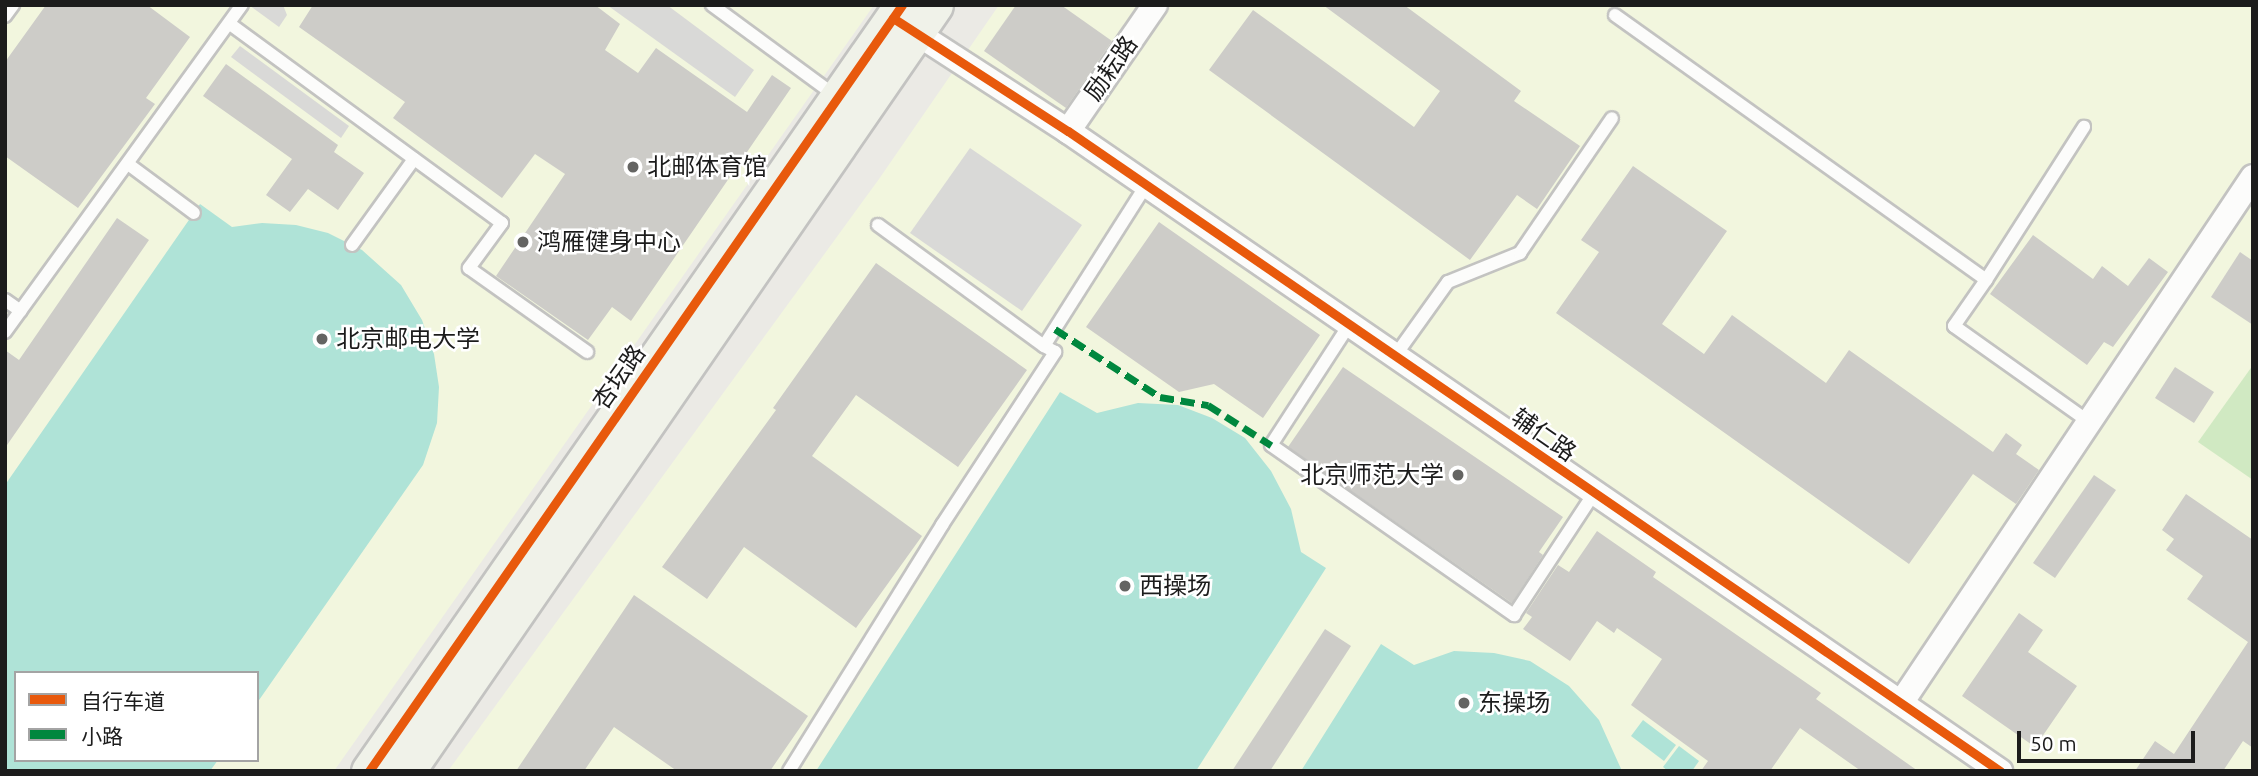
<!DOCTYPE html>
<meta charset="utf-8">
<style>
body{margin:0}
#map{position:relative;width:2258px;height:776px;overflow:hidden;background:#ebeae5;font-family:Ubuntu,"Noto Sans SC",sans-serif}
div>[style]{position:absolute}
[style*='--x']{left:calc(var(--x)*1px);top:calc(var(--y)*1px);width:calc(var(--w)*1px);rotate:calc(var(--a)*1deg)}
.education>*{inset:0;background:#f2f6de}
.grass>*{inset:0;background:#d0e9c2}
.pitch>*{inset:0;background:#afe3d7}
.parking>*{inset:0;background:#d9d9d7}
.building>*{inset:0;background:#cdccc8}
.roads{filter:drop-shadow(2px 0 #c3c3c1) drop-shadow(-2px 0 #c3c3c1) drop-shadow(0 2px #c3c3c1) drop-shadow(0 -2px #c3c3c1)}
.lane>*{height:12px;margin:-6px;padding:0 6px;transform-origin:6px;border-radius:6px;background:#fcfcfb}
.street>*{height:24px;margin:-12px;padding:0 12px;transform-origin:12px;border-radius:12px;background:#fcfcfb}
.secondary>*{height:35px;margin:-17.5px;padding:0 17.5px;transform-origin:17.5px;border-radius:17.5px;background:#f0f2e9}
.quiet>*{height:7px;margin-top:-3.5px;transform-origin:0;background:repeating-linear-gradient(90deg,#00873e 0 14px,transparent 0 21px)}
.cycleway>*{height:9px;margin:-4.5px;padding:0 4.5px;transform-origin:4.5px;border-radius:4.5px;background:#e8590c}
.dots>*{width:19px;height:19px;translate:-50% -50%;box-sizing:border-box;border:4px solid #fff;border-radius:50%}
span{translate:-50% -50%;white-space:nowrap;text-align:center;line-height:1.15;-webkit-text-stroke:5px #fff;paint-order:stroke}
.street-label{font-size:24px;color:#1c1c1c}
.poi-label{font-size:24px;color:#1c1c1c}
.left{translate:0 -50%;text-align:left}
.right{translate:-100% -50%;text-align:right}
.frame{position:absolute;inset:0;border:7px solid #1c1c1c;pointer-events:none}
.legend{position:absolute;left:14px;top:671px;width:245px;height:91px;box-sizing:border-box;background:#fff;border:2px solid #a4a4a4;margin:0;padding:9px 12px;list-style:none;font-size:21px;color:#1c1c1c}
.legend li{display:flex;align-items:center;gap:14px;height:35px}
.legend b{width:35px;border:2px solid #a4a4a4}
.scale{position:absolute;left:2017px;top:731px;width:178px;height:32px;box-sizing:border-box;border:4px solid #1c1c1c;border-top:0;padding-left:9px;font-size:21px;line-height:24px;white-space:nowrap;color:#1c1c1c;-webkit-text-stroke:5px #fff;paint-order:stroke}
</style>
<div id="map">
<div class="education">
<i style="clip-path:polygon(evenodd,5px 5px,874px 5px,334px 771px,5px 771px,5px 5px,16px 673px,257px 673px,257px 760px,16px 760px,16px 673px)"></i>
<i style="clip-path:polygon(999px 5px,2253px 5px,2253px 771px,448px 771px,879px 179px)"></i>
</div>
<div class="grass">
<i style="clip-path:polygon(2253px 365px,2253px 480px,2198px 442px)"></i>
</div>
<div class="pitch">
<i style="clip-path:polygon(200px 204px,232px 227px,262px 223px,296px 225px,328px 233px,362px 250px,401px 285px,422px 320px,434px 354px,439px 387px,437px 423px,423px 465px,257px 703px,257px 673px,16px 673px,16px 760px,218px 760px,210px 771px,5px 771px,5px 485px)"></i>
<i style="clip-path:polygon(1060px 392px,1097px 413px,1138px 403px,1178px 405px,1212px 418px,1245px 438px,1271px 471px,1291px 509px,1301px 552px,1326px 568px,1196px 771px,816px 771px)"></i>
<i style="clip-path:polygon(1381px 644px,1414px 665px,1454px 651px,1494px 653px,1530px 661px,1569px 686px,1599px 720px,1622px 771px,1301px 771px)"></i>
<i style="clip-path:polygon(1643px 720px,1676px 745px,1664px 761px,1631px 736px)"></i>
<i style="clip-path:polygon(1679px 746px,1699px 761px,1692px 771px,1668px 771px,1663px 767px)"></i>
</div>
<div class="parking">
<i style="clip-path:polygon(249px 5px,283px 5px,287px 15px,279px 27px)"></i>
<i style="clip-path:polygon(607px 5px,667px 5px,754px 70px,735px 97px)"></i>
<i style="clip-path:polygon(240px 46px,349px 126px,341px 138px,231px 57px)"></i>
<i style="clip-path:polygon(970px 148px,1082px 225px,1022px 311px,910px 233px)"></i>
</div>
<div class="building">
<i style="clip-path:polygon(46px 5px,147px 5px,190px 37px,146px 98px,155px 104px,78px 208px,5px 156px,5px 62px)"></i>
<i style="clip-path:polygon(313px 5px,595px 5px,620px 24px,605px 50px,638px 73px,656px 48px,747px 112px,772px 75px,791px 88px,631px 321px,612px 307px,588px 340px,496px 276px,565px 174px,535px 154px,502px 198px,393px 118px,405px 102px,299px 27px)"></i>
<i style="clip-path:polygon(1016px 5px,1061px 5px,1112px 41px,1066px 108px,984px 51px)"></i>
<i style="clip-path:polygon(1323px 5px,1404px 5px,1521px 91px,1514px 101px,1580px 146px,1537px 209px,1517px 195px,1470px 260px,1209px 70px,1253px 10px,1414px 127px,1440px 91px)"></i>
<i style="clip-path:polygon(226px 64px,338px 145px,334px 152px,364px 173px,338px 210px,308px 189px,290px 212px,266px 195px,292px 159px,203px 96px)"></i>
<i style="clip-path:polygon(1633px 166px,1727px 231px,1662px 324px,1704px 354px,1732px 315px,1826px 383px,1849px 350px,1993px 452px,2006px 433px,2022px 445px,2016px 454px,2039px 470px,2016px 504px,1973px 474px,1909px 564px,1556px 313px,1599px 252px,1581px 240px)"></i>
<i style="clip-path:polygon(117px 218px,149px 240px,5px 448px,5px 350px,19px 360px)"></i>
<i style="clip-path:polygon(1159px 222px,1320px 335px,1263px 418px,1214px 384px,1179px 392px,1086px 327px)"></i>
<i style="clip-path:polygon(2033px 235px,2093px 279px,2102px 266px,2128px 286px,2149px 258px,2168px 272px,2113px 347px,2104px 342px,2087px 365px,1990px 294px)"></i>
<i style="clip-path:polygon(2240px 252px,2253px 261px,2253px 325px,2211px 297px)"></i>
<i style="clip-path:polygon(876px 263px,1027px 370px,958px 467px,856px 395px,812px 456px,922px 536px,856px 628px,744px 547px,707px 599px,662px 567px,776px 410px,773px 408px)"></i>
<i style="clip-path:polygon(1343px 367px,1563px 517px,1539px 552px,1543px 555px,1512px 603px,1288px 447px)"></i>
<i style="clip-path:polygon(2175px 367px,2214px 392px,2194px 423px,2155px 398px)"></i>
<i style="clip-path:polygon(2094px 475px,2116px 490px,2055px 578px,2033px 563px)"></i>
<i style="clip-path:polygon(2186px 494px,2253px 540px,2253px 748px,2243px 741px,2223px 771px,2135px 771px,2155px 741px,2174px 754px,2248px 642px,2187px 599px,2203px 576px,2166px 550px,2174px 539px,2162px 530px)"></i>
<i style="clip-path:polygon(1597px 531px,1656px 572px,1653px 577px,1821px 693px,1816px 699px,1918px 771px,1861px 771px,1800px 728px,1770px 771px,1701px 771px,1708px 761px,1631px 705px,1662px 659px,1617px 628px,1614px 633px,1597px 621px,1570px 661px,1523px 629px,1532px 617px,1526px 613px,1558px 565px,1569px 572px)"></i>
<i style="clip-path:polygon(634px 595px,808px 716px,770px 771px,677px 771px,614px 727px,584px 771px,516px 771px)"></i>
<i style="clip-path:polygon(2019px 613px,2043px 630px,2028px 652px,2077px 686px,2035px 747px,1962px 696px)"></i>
<i style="clip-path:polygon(1325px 629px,1351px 646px,1270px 771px,1232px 771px)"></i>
</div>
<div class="roads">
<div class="lane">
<i style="--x:712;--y:5;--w:154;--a:36.3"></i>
<i style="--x:1615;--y:15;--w:456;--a:35.5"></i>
<i style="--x:1986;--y:280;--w:56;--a:124.8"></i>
<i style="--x:1954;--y:326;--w:166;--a:35.4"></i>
<i style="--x:5;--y:16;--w:14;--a:-54"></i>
<i style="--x:230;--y:24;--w:337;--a:36.2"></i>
<i style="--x:502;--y:223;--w:56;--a:126.3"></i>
<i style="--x:469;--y:268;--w:145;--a:35.4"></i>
<i style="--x:128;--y:164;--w:82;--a:36.6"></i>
<i style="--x:878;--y:225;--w:205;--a:36.1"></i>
<i style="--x:352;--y:245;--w:106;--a:-54.2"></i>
<i style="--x:1986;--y:280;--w:182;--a:-57.4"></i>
<i style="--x:5;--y:300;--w:19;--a:35"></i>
<i style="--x:1349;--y:325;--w:143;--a:123"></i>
<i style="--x:1271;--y:445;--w:297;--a:35"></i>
<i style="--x:1514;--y:615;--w:146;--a:-56.7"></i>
<i style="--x:5;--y:332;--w:404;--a:-54.1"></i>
<i style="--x:1395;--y:356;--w:91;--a:-54.4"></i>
<i style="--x:1448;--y:282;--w:78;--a:-21.9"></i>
<i style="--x:1520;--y:253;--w:163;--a:-55.7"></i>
<i style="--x:789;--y:771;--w:290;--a:-58.1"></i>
<i style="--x:942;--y:525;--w:207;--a:-56.8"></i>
<i style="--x:1055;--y:352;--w:13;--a:-151"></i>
<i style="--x:1044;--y:346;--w:191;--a:-57.6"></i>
</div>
<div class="street">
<i style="--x:904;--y:25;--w:195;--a:32.9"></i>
<i style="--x:1068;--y:131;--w:1131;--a:34.48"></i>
<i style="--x:1068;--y:131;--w:153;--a:-55.4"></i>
<i style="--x:1901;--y:703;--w:633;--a:-56.21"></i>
</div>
<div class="secondary">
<i style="--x:369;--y:771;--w:933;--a:-55.17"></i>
<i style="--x:407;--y:771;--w:930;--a:-55.42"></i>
</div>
</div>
<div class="quiet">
<i style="--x:1055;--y:329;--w:125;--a:32.9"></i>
<i style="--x:1160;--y:397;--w:49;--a:9.5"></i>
<i style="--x:1208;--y:405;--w:75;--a:32.4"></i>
</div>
<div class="cycleway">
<i style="--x:893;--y:18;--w:208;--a:32.9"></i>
<i style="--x:1068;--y:131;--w:1131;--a:34.48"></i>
<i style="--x:369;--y:771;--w:933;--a:-55.17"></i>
</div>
<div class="dots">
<i style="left:633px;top:167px;background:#646462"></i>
<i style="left:523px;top:242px;background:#646462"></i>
<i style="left:322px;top:339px;background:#646462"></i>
<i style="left:1458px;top:475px;background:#646462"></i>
<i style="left:1125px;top:586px;background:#646462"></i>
<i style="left:1464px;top:703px;background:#646462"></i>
</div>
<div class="street-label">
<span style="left:1111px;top:68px;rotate:-55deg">励耘路</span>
<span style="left:619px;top:377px;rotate:-55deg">杏坛路</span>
<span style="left:1544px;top:435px;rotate:35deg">辅仁路</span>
</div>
<div class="poi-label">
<span class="left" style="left:647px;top:167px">北邮体育馆</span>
<span class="left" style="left:537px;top:242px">鸿雁健身中心</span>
<span class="left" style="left:336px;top:339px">北京邮电大学</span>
<span class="right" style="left:1444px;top:475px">北京师范大学</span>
<span class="left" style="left:1139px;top:586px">西操场</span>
<span class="left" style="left:1478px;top:703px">东操场</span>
</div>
<div class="frame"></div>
<ul class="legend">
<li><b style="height:9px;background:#e8590c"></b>自行车道</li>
<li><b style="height:9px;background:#00873e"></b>小路</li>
</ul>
<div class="scale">50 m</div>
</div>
